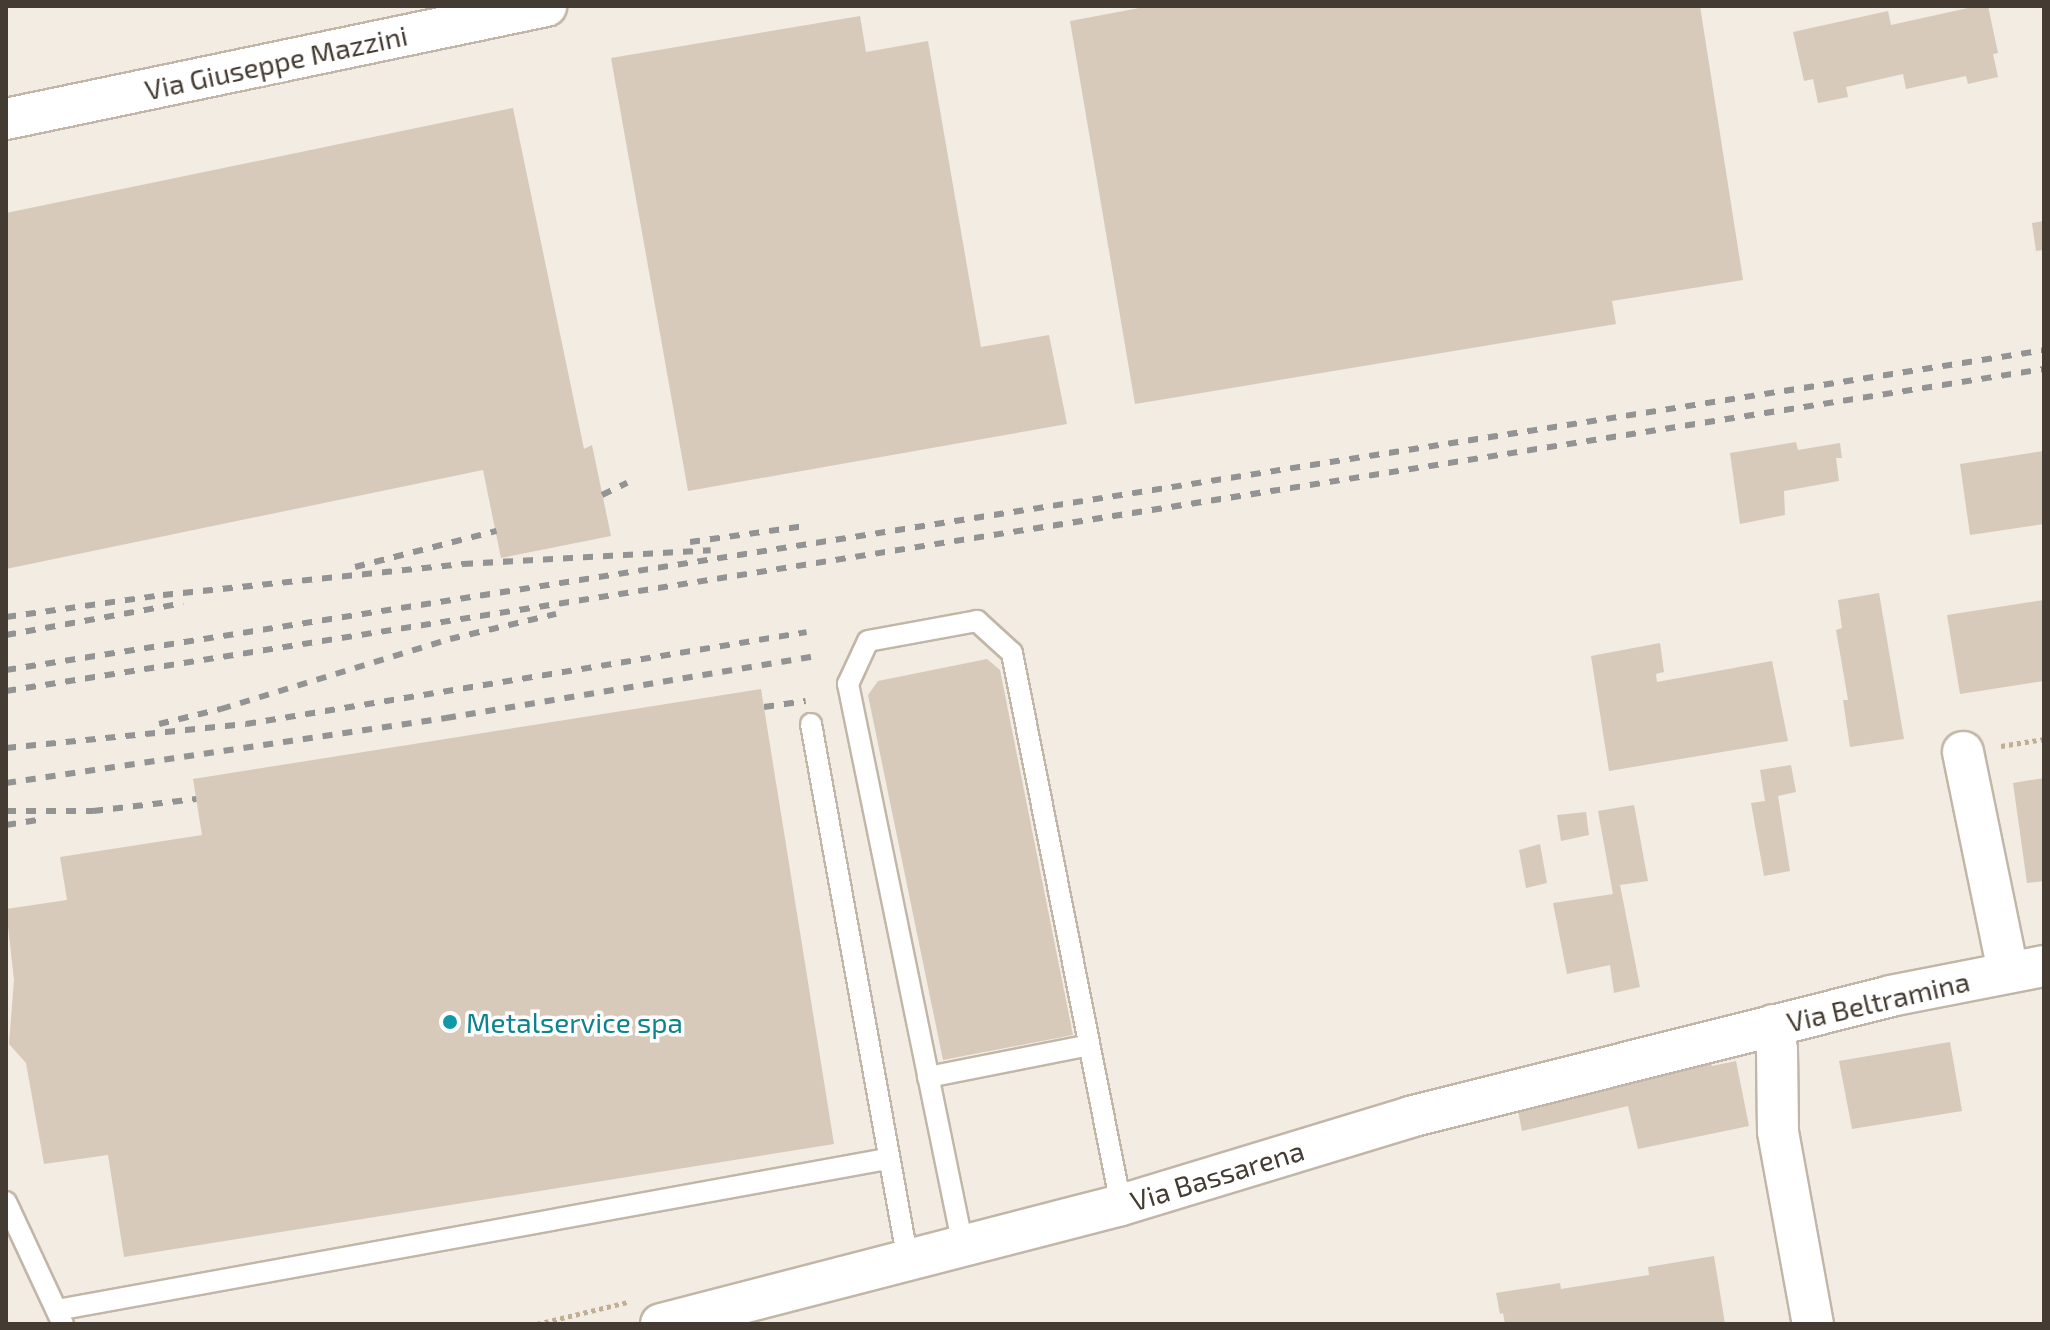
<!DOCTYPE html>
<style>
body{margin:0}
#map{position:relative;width:2050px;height:1330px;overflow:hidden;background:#f2ece2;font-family:"Exo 2",sans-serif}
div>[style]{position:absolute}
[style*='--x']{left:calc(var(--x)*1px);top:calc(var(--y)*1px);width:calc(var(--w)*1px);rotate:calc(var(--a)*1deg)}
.building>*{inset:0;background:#d7caba}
.path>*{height:5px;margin-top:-2.5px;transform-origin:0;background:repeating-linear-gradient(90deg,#c0ae95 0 4px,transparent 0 8px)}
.roads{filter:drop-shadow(2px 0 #c1b6a7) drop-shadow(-2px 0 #c1b6a7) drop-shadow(0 2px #c1b6a7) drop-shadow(0 -2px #c1b6a7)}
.lane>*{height:20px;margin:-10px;padding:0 10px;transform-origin:10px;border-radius:10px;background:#fff}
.street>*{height:40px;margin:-20px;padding:0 20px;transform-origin:20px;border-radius:20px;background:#fff}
.rail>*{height:6px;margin-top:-3px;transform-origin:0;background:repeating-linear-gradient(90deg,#939393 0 10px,transparent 0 20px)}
.dots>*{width:22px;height:22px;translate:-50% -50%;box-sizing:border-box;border:4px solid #fff;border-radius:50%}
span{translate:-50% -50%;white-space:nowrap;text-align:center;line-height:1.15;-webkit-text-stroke:7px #fff;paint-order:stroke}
.street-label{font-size:28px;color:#443c32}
.culture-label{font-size:28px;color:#0d838f}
.left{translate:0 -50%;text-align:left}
.frame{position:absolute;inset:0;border:8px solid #443c32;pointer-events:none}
</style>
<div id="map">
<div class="building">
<i style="clip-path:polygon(1150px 6px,1700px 6px,1743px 280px,1612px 301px,1616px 324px,1135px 404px,1070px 21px)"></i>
<i style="clip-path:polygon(1977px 6px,1988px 6px,1998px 53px,1993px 54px,1998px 77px,1968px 84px,1966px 76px,1906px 89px,1903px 74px,1846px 87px,1848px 97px,1818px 103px,1813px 79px,1804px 81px,1793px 32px,1888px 11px,1891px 25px)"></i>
<i style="clip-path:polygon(860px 16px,866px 52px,928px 41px,981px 347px,1049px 335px,1067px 424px,688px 491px,611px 58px)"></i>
<i style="clip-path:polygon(513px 108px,584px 449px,592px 445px,611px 536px,501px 558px,483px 470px,6px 569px,6px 213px)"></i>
<i style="clip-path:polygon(2044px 221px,2044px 250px,2036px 251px,2032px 223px)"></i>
<i style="clip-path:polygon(1796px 442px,1798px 450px,1840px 443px,1842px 458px,1836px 458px,1839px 481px,1784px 491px,1785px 515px,1740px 524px,1730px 453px)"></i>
<i style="clip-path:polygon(2044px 451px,2044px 524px,1970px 535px,1960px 464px)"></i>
<i style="clip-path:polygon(1879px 593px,1904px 739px,1850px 747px,1843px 700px,1848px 700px,1836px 630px,1842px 628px,1838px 600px)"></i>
<i style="clip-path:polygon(2044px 600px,2044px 681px,1960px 694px,1947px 615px)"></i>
<i style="clip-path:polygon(1660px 643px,1664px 672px,1656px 674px,1657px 682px,1772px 661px,1788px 741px,1609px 771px,1591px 656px)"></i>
<i style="clip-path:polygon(987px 659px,1000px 670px,1073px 1035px,943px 1060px,868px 695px,878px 681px)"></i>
<i style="clip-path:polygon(761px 689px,834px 1144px,124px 1257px,108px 1155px,44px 1164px,26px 1063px,9px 1044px,14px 980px,6px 909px,67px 900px,60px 857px,202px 835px,193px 779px)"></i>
<i style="clip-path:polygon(1791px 765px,1796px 792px,1778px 796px,1790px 871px,1764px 876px,1751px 803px,1765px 801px,1760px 770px)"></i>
<i style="clip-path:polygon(2044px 778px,2044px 881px,2027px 883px,2013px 783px)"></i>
<i style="clip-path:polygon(1634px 805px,1648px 881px,1620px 885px,1640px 987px,1614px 993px,1610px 965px,1567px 974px,1553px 903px,1613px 894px,1598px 811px)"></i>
<i style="clip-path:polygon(1586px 812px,1589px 835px,1561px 841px,1557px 815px)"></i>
<i style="clip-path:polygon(1540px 844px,1547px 883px,1526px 888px,1519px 850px)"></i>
<i style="clip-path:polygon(1950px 1042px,1962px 1111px,1852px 1129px,1839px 1061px)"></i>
<i style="clip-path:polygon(1709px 1053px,1712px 1066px,1736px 1061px,1749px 1126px,1638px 1149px,1628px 1106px,1522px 1131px,1515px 1096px)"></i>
<i style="clip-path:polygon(1714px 1256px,1725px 1324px,1505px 1324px,1503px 1313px,1500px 1314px,1496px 1293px,1560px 1283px,1561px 1289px,1649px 1275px,1648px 1267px)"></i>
</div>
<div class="path">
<i style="--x:2001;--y:746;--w:44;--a:-9.2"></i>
<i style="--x:537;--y:1324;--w:94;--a:-13.6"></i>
</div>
<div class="roads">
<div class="lane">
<i style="--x:811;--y:724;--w:546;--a:79.76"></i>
<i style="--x:928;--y:1077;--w:164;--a:-11.2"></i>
<i style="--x:6;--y:1202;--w:135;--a:65"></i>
<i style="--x:963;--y:1246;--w:574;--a:-101.56"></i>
<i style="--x:848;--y:684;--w:47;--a:-65.1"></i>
<i style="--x:868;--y:641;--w:111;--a:-10.4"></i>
<i style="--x:977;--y:621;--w:47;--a:42.4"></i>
<i style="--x:1012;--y:653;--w:563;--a:78.83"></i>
<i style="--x:57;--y:1310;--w:844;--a:-10.31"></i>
</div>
<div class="street">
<i style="--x:6;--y:119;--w:552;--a:-11.82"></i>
<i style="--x:1963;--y:752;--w:224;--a:78.4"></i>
<i style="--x:1773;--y:1025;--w:25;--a:81"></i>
<i style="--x:1777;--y:1050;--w:82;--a:89.3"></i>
<i style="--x:1778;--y:1132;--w:195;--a:79.7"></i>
<i style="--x:661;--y:1324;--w:475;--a:-14.5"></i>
<i style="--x:1121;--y:1205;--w:302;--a:-16.9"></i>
<i style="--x:1410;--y:1117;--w:495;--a:-14.1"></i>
<i style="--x:1890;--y:996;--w:157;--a:-11"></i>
</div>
</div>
<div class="rail">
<i style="--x:602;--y:495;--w:28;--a:-26"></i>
<i style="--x:690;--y:542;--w:116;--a:-7.9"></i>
<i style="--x:355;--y:567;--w:146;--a:-14.3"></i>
<i style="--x:6;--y:617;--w:159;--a:-8"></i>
<i style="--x:163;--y:595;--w:302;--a:-5.9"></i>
<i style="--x:463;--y:564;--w:248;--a:-3.2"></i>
<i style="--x:6;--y:635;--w:180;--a:-10.2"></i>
<i style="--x:6;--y:670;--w:2063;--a:-8.92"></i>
<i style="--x:6;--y:691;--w:2063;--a:-8.98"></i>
<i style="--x:764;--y:707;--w:42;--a:-8.1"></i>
<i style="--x:159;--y:724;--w:64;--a:-13.6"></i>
<i style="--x:221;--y:709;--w:239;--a:-17"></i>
<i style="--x:450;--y:639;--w:109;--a:-13.3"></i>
<i style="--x:6;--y:748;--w:241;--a:-5.7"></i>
<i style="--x:246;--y:724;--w:568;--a:-9.31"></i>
<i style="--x:6;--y:783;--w:445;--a:-8.4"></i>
<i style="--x:446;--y:718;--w:371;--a:-9.5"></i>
<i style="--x:6;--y:811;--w:87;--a:0"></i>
<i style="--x:93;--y:811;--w:104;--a:-6.6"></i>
<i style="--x:6;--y:825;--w:32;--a:-9"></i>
</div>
<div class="dots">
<i style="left:450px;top:1022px;background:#0f9aa8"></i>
</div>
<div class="street-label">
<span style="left:276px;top:62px;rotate:-12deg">Via Giuseppe Mazzini</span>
<span style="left:1878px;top:1001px;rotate:-13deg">Via Beltramina</span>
<span style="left:1217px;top:1175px;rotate:-17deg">Via Bassarena</span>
</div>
<div class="culture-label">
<span class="left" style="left:466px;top:1022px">Metalservice spa</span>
</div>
<div class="frame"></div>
</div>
